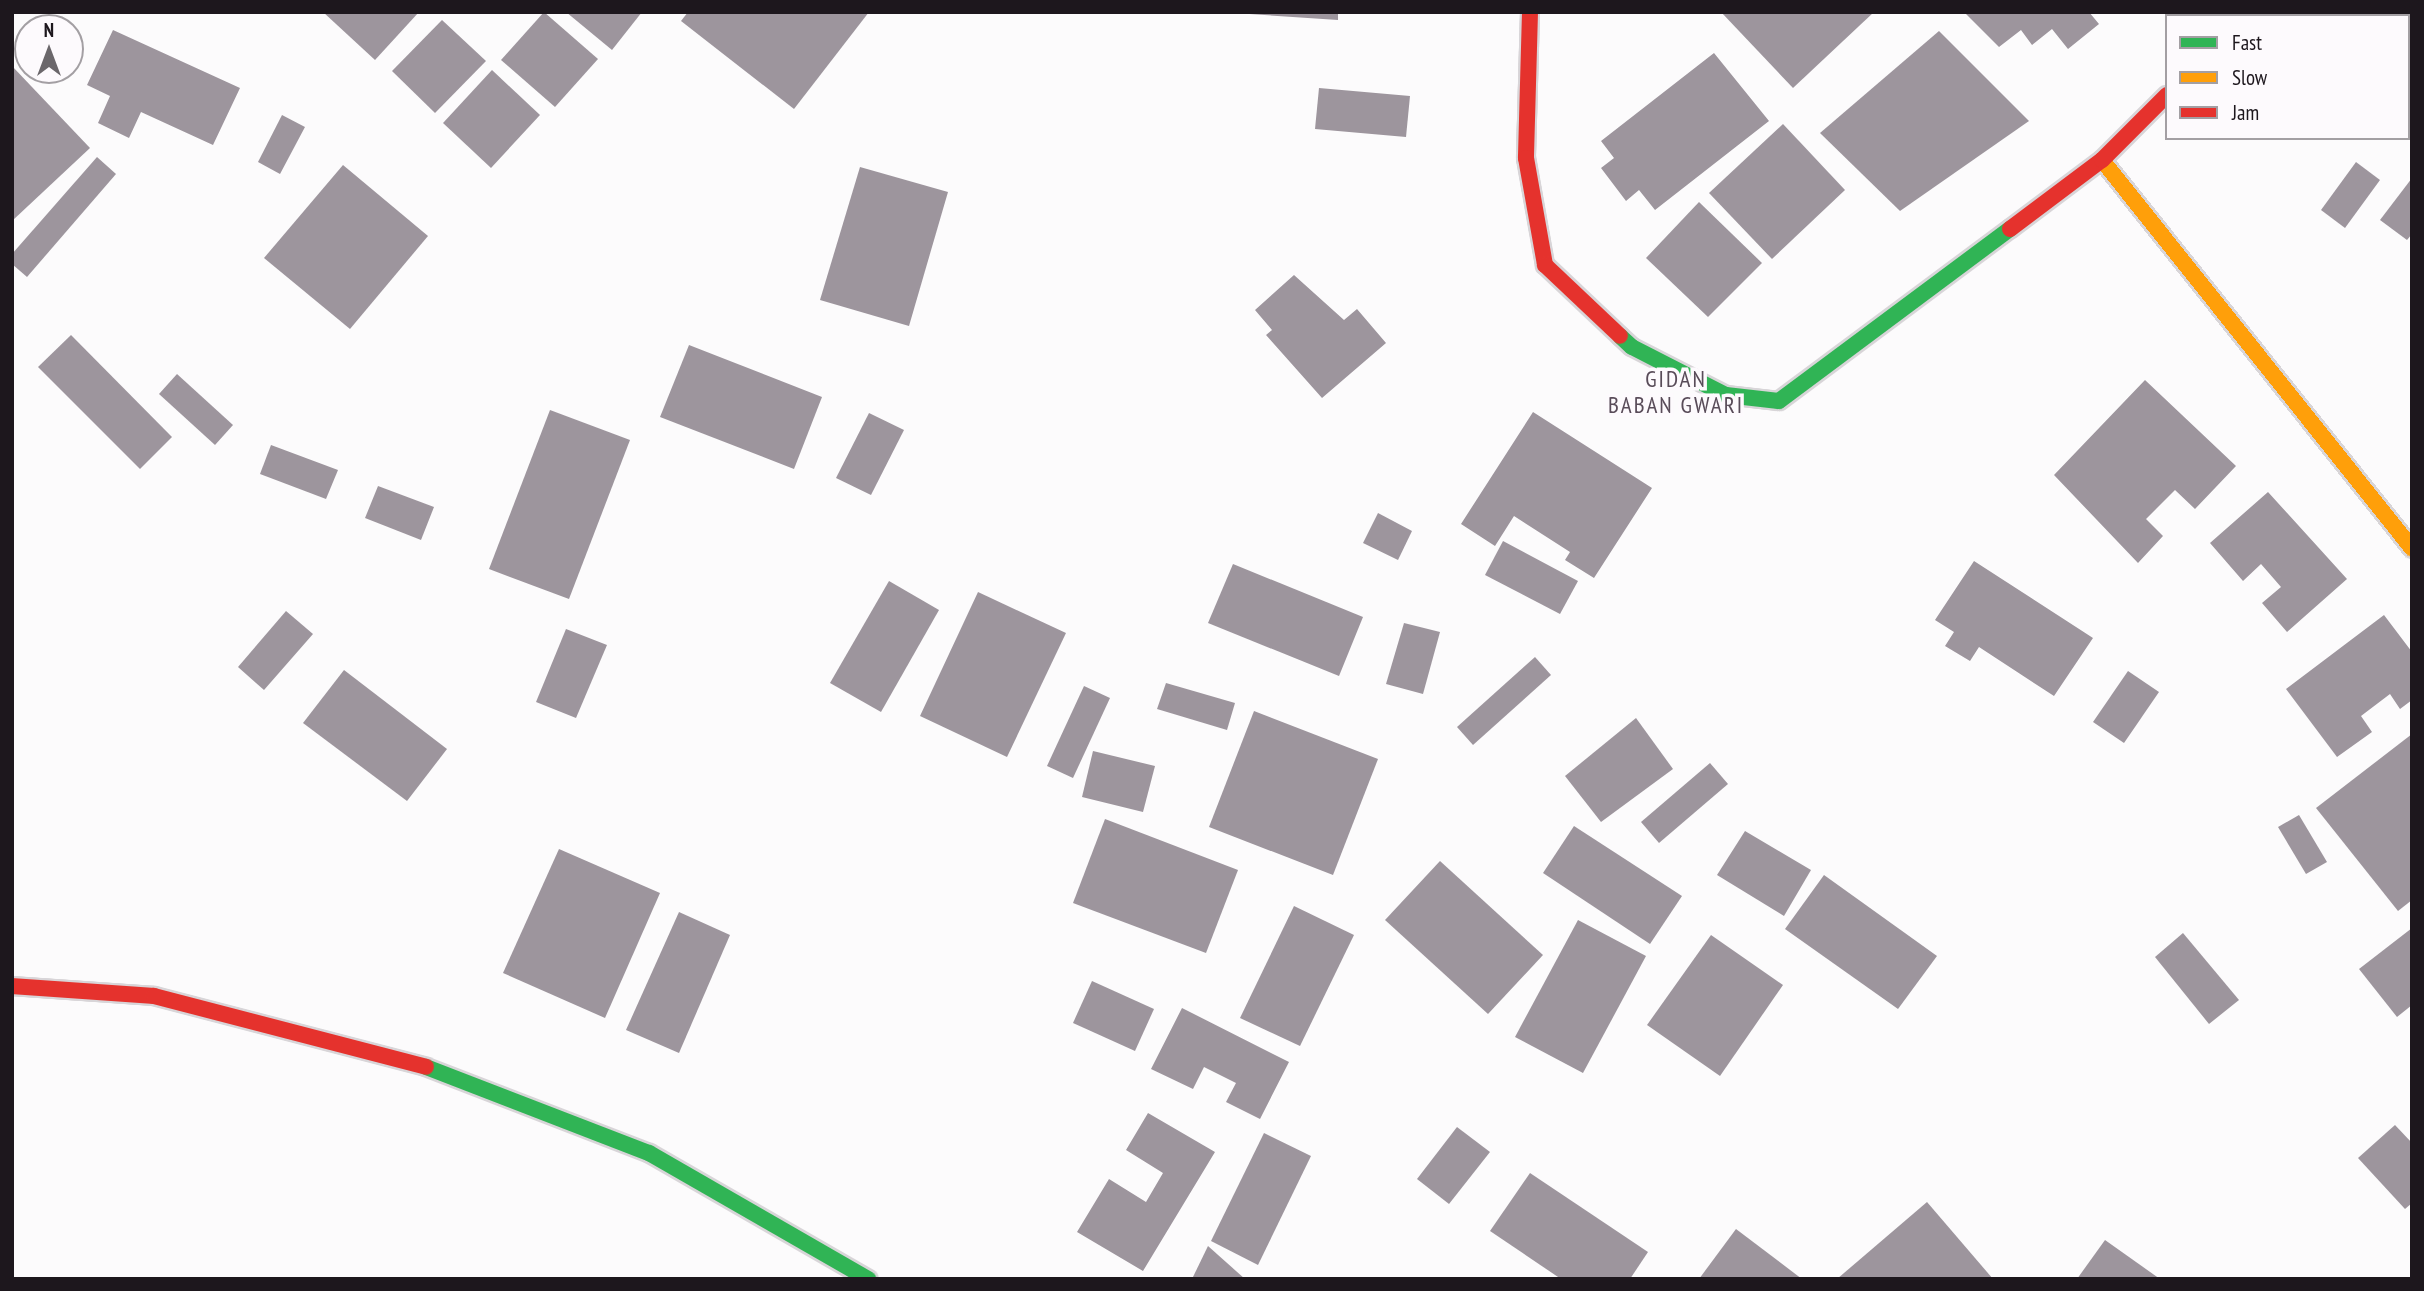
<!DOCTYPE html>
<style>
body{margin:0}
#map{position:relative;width:2424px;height:1291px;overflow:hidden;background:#fcfbfc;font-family:"PT Sans Narrow",sans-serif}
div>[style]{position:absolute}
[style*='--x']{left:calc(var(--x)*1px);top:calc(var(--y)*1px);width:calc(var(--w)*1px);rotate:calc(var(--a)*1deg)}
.building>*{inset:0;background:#9d959d}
.roads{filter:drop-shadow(2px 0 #d8d5d8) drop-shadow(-2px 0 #d8d5d8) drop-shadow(0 2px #d8d5d8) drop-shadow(0 -2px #d8d5d8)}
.street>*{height:38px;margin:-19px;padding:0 19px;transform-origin:19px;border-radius:19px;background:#fffeff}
.fast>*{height:16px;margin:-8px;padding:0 8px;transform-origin:8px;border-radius:8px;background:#30b455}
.slow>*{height:16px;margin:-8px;padding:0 8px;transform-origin:8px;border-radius:8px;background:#ff9f0a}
.jam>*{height:16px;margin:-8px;padding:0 8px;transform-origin:8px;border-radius:8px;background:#e5322d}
span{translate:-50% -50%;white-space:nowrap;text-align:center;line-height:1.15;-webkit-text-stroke:7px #fdfafd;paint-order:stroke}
.neighbourhood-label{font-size:23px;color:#594c59;letter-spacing:2px}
.frame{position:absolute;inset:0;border:14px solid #1d171d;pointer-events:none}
.legend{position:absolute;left:2165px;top:14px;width:245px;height:126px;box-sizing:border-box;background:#fdfafd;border:2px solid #a39fa3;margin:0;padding:9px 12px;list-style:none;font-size:21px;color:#1d171d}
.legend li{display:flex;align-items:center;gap:14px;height:35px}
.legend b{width:35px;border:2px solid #a39fa3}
.north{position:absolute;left:14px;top:14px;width:70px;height:70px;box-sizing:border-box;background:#fdfafd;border:2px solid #a39fa3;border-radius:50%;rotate:0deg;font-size:19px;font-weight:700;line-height:28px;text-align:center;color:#1d171d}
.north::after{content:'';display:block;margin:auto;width:24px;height:32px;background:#6b676b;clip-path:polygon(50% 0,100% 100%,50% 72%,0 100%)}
</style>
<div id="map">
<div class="building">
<i style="clip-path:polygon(323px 12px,419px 12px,375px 60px)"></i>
<i style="clip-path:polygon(544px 12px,598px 59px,555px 107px,501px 60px)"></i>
<i style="clip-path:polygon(566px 12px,642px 12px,612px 50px)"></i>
<i style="clip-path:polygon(688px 12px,869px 12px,794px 109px,681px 21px)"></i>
<i style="clip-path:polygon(1219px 12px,1338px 12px,1338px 20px)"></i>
<i style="clip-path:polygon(1721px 12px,1874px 12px,1793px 88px)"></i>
<i style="clip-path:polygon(1964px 12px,2089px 12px,2099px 24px,2068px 49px,2052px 29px,2032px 45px,2021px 30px,1999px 47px)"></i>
<i style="clip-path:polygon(442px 20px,486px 61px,435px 113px,392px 71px)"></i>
<i style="clip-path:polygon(113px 30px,240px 88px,213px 145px,141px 112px,129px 138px,98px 123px,110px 96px,87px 85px)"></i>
<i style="clip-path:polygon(1939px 31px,2029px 121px,1900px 211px,1820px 133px)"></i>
<i style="clip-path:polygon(1714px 53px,1769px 121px,1655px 210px,1639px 190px,1626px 201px,1601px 168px,1614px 158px,1601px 141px)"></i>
<i style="clip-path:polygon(12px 66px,90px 148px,12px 221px)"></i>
<i style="clip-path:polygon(492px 70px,540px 115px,491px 168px,443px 123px)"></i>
<i style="clip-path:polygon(1319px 88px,1410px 96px,1406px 137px,1315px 129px)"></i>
<i style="clip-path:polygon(282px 115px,305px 127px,280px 174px,258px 162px)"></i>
<i style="clip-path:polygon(1783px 124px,1845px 190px,1772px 259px,1709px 193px)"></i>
<i style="clip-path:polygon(97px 157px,116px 174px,27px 277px,12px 264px,12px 254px)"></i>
<i style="clip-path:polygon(2356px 162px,2380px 180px,2345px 228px,2321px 210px)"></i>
<i style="clip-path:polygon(343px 165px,428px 236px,350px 329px,264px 258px)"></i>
<i style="clip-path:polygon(860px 167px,948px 192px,909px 326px,820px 300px)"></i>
<i style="clip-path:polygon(2412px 178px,2412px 234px,2407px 240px,2380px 220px)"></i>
<i style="clip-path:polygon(1699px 202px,1762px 263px,1708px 317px,1646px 258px)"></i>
<i style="clip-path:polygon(1294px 275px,1344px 320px,1357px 309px,1386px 343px,1322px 398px,1266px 335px,1272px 330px,1255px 310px)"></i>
<i style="clip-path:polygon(71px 335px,172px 437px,140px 469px,38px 367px)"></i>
<i style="clip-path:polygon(689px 345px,822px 397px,794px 469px,660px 417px)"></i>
<i style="clip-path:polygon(177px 374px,233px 425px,215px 445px,159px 394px)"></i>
<i style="clip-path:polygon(2145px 380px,2236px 466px,2195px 509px,2175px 490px,2146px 519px,2163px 536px,2138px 563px,2054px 475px)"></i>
<i style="clip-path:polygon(550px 410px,630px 440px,569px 599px,489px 569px)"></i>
<i style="clip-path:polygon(1533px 412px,1652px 488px,1594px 578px,1565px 560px,1570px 552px,1514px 516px,1495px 546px,1461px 524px)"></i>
<i style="clip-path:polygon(869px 413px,904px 430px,871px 495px,836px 478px)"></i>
<i style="clip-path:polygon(271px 445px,338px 470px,326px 499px,260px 474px)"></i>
<i style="clip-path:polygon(378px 486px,434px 507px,421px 540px,365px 518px)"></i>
<i style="clip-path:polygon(2268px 492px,2347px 579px,2287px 632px,2262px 603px,2281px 587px,2261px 564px,2243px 581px,2210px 543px)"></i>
<i style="clip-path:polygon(1378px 513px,1412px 531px,1398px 560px,1363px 543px)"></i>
<i style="clip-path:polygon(1503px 541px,1578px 581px,1560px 614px,1485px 575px)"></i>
<i style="clip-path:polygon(1974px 561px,2093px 638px,2054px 696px,1979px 647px,1970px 661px,1945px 646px,1954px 632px,1935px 620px)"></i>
<i style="clip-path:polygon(1233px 564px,1363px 617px,1339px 676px,1208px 623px)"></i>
<i style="clip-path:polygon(889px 581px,939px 610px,881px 712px,830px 683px)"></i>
<i style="clip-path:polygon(978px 592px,1066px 633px,1007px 757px,920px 716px)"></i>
<i style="clip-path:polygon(286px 611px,313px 634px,264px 690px,238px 667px)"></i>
<i style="clip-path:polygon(2384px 615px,2412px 652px,2412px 700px,2400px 709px,2390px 694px,2361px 716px,2372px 732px,2337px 757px,2286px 689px)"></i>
<i style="clip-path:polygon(1404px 623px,1440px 632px,1423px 694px,1386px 684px)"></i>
<i style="clip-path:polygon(566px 629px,607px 645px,576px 718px,536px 702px)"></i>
<i style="clip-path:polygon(1535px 657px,1551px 675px,1473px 745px,1457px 727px)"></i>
<i style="clip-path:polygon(344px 670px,447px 749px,407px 801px,303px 723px)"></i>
<i style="clip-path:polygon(2128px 671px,2159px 692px,2124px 743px,2093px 722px)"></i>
<i style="clip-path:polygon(1166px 683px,1235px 703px,1227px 730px,1157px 709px)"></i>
<i style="clip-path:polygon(1084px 686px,1110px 698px,1073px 778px,1047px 766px)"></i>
<i style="clip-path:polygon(1254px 711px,1378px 759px,1333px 875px,1209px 827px)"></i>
<i style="clip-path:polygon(1636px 718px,1673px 769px,1601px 822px,1565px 776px)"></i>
<i style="clip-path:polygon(2412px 734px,2412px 900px,2398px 911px,2316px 808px)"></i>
<i style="clip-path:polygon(1093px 751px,1155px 766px,1143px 812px,1082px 797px)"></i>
<i style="clip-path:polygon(1710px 763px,1728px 784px,1659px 843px,1641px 822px)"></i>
<i style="clip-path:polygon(2299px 815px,2327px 862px,2306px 874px,2278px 827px)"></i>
<i style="clip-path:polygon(1105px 819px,1238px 870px,1206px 953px,1073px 903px)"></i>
<i style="clip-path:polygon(1574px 826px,1682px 896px,1650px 944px,1543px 873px)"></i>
<i style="clip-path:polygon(1745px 831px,1811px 870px,1784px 916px,1717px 875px)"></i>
<i style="clip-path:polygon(559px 849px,660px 893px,605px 1018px,503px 973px)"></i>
<i style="clip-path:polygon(1440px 861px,1543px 955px,1488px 1014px,1385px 920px)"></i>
<i style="clip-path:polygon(1824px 875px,1937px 956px,1898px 1009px,1785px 929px)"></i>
<i style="clip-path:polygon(1294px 906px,1354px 935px,1300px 1046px,1240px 1018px)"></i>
<i style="clip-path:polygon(679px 912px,730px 935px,679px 1053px,626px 1030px)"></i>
<i style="clip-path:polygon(1578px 920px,1646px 956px,1583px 1073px,1515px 1037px)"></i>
<i style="clip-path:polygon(2412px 928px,2412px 1005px,2397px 1017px,2359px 969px)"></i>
<i style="clip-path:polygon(2183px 933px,2239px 1000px,2209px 1024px,2155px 957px)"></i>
<i style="clip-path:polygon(1711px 935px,1783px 985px,1720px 1076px,1647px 1025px)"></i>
<i style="clip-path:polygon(1092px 981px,1154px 1009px,1135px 1051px,1073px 1023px)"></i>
<i style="clip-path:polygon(1182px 1008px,1289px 1062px,1260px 1119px,1226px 1102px,1236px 1083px,1204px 1067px,1193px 1089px,1151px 1069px)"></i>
<i style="clip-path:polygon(1148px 1113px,1215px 1152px,1143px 1271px,1077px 1232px,1109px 1179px,1146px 1202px,1163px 1173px,1126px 1150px)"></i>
<i style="clip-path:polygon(2395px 1125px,2412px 1143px,2412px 1203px,2405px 1209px,2358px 1158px)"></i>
<i style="clip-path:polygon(1457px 1127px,1490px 1152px,1449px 1204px,1417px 1179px)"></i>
<i style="clip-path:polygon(1264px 1133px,1311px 1156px,1258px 1265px,1211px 1241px)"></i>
<i style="clip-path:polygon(1530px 1173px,1648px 1252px,1630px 1279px,1561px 1279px,1490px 1231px)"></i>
<i style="clip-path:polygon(1927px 1202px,1993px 1279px,1837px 1279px)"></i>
<i style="clip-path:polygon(1736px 1229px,1802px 1279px,1699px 1279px)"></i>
<i style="clip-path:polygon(2105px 1240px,2160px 1279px,2077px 1279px)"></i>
<i style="clip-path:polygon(1208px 1246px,1245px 1279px,1192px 1279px)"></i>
</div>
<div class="roads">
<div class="street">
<i style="--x:2224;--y:16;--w:4;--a:-63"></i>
</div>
<div class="fast">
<i style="--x:1620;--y:336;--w:16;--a:43"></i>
<i style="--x:1632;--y:347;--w:106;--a:27.1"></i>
<i style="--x:1726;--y:395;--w:53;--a:6.5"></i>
<i style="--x:1779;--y:401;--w:288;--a:-36.7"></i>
<i style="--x:426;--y:1067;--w:239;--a:21.1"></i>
<i style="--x:649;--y:1153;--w:253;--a:29.9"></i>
</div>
<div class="slow">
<i style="--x:2102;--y:160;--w:497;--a:51.4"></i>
</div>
<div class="jam">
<i style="--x:1530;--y:12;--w:146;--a:91.6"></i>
<i style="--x:1526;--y:158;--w:109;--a:79.9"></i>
<i style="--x:1545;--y:265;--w:103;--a:43.4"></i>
<i style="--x:2010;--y:229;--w:115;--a:-36.9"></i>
<i style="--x:2102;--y:160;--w:92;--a:-45"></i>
<i style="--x:12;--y:986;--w:142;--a:4"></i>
<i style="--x:154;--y:996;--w:281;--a:14.6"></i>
</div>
</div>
<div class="neighbourhood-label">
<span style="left:1676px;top:392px">GIDAN<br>BABAN GWARI</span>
</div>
<div class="frame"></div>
<ul class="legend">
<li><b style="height:9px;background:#30b455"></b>Fast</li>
<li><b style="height:9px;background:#ff9f0a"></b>Slow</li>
<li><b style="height:9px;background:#e5322d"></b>Jam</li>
</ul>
<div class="north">N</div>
</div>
